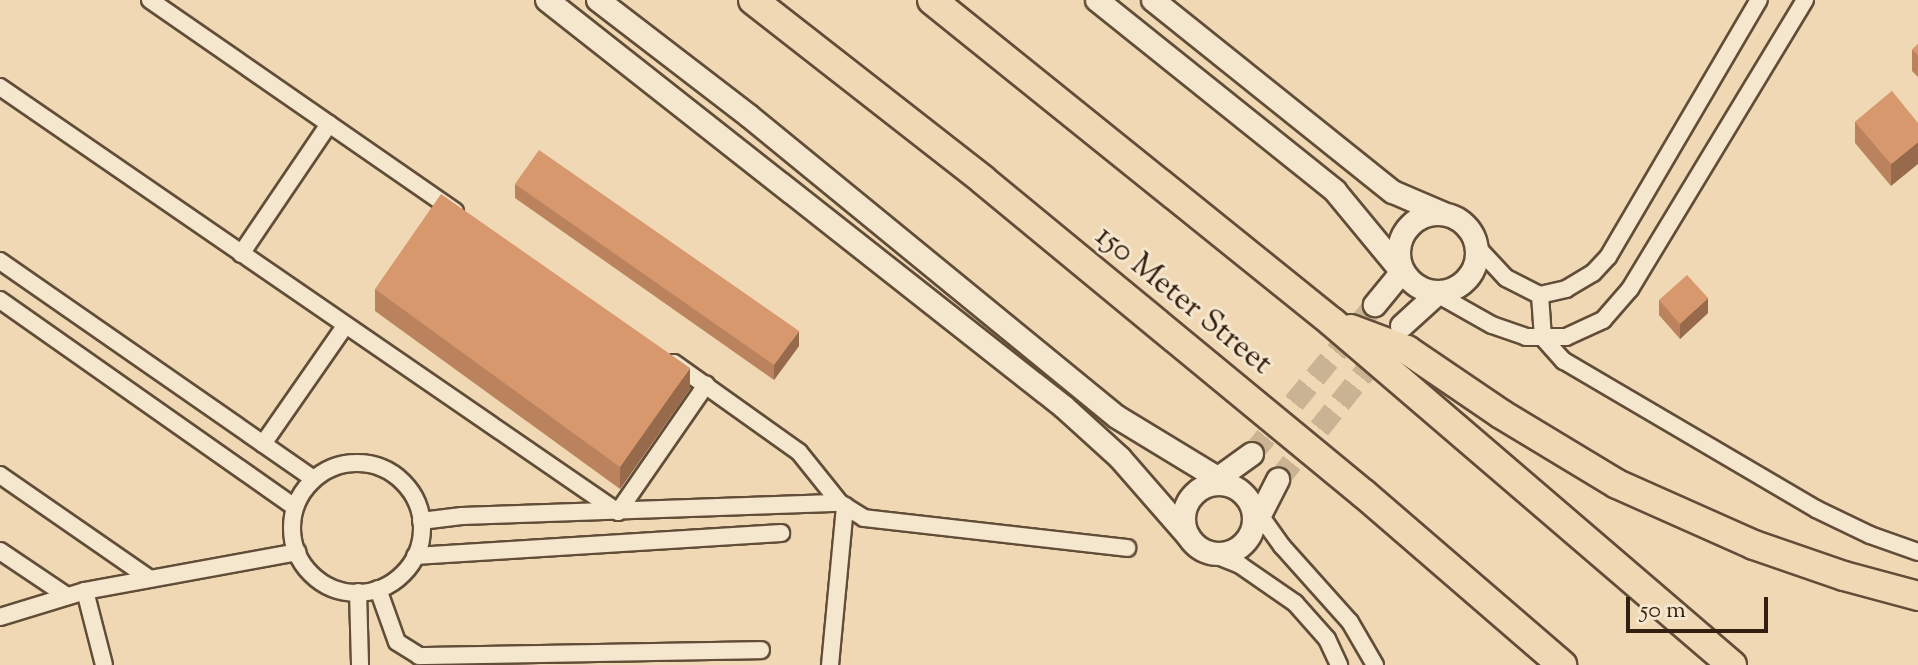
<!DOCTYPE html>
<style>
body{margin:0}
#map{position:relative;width:1918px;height:665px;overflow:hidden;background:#efd8b3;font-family:"Sorts Mill Goudy",serif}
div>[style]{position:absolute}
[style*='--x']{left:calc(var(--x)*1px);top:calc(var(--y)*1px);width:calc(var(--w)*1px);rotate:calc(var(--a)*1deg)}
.secondary-tunnel>*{height:22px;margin-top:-11px;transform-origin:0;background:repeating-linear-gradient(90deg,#c9b392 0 22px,transparent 0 33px)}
.roads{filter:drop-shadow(2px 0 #624d38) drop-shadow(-2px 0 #624d38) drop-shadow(0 2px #624d38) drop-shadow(0 -2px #624d38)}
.street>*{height:16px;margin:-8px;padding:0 8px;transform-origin:8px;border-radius:8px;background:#f5e6ce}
.street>.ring{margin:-8px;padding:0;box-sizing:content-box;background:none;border:16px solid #f5e6ce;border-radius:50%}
.secondary>*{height:22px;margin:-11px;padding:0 11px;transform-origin:11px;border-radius:11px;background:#f5e6ce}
.secondary>.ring{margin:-11px;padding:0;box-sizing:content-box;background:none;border:22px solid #f5e6ce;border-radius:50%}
.highway>*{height:28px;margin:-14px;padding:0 14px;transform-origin:14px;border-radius:14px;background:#efd8b3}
.wall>*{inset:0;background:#ba835e}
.shaded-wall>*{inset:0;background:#976a4c}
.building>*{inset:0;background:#d8986d}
span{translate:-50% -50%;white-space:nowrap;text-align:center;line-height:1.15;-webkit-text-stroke:6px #f5e6ce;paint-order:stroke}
.street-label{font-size:32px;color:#331f0f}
.scale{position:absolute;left:1626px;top:597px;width:142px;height:36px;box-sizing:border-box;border:4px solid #331f0f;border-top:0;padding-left:10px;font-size:24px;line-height:28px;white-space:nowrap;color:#331f0f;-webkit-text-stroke:6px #f5e6ce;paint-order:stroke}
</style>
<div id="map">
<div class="secondary-tunnel">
<i style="--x:1252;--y:454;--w:193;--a:-50.5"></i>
<i style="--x:1278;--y:480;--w:171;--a:-51.2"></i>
</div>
<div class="roads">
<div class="street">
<i style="--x:150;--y:0;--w:371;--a:34.7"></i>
<i style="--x:0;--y:87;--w:750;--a:34.52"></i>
<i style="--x:618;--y:512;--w:155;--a:-55.3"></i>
<i style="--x:1478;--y:248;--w:41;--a:47"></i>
<i style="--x:1506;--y:278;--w:38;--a:27"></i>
<i style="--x:1540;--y:295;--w:27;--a:-13"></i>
<i style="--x:1566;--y:289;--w:31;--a:-31"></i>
<i style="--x:1593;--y:273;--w:22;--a:-47"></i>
<i style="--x:1608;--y:257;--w:298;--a:-59.6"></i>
<i style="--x:241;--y:254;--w:157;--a:-55.9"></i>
<i style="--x:0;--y:261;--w:382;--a:34.8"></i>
<i style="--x:1437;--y:294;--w:63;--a:29.4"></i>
<i style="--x:1492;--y:325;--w:36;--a:19"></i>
<i style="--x:1526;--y:337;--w:40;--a:0"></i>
<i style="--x:1566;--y:337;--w:41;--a:-24.7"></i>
<i style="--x:1603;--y:320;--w:41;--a:-48.9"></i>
<i style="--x:1630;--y:289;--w:338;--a:-58.8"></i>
<i style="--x:1540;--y:295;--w:43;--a:86"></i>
<i style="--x:1543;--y:338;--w:31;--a:48"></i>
<i style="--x:1564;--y:361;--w:292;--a:30.4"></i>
<i style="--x:1816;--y:509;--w:60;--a:25.7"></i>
<i style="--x:1870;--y:535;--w:51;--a:19.5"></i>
<i style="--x:0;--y:300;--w:360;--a:35.1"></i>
<i style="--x:674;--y:363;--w:153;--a:35.5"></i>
<i style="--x:799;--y:452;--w:65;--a:51.2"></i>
<i style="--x:840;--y:503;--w:28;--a:32"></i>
<i style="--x:864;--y:518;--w:265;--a:6.5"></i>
<i style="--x:263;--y:444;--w:144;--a:-55.2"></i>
<i class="ring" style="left:292px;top:463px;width:114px;height:114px"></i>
<i style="--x:0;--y:475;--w:181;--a:34.7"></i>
<i style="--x:1252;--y:504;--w:52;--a:54.5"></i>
<i style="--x:1282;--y:546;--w:102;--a:48.2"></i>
<i style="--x:1350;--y:622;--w:50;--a:59.8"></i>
<i style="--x:421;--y:521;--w:41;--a:-7"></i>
<i style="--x:462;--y:516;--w:378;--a:-2"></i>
<i style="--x:0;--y:551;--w:81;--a:33.9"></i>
<i style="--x:1208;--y:552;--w:35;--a:22"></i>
<i style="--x:1240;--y:565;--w:67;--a:34.6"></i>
<i style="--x:1295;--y:603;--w:48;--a:48.4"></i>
<i style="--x:1327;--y:639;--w:29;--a:65"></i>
<i style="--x:415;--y:556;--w:367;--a:-3.6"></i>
<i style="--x:378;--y:589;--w:56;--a:70.3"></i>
<i style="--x:397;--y:642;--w:26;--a:32"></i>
<i style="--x:419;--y:656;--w:342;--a:-1"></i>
<i style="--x:85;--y:591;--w:76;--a:75.6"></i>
<i style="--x:358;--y:592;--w:73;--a:88.4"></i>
<i style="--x:0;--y:617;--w:89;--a:-17"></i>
<i style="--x:85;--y:591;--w:216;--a:-10.4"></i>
<i style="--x:830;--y:665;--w:160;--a:-84.6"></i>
</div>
<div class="secondary">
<i style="--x:547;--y:0;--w:658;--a:38.21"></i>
<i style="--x:1064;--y:407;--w:76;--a:42.3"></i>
<i style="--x:1120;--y:458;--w:105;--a:48.9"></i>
<i style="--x:598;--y:0;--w:190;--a:37.5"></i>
<i style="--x:749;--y:116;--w:475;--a:39.3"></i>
<i style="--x:1117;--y:417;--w:129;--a:31.3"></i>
<i style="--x:1097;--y:0;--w:305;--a:38.7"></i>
<i style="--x:1335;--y:191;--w:105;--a:50.4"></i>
<i style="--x:1402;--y:272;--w:43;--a:129.3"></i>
<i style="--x:1153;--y:0;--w:307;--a:38.7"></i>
<i style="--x:1393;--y:192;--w:56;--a:23.3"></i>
<i class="ring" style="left:1399px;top:214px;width:56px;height:56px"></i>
<i style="--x:1402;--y:326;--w:47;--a:-42.4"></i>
<i class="ring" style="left:1184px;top:484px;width:48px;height:48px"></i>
<i style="--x:1209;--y:485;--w:53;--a:-35.8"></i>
<i style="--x:1255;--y:525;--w:51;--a:-62.9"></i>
</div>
<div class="highway">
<i style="--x:753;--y:0;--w:292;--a:38"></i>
<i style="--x:983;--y:180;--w:494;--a:39.5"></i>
<i style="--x:1364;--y:494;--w:262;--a:40.8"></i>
<i style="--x:932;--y:0;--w:514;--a:38.83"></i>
<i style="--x:1332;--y:322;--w:527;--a:40.61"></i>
<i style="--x:1351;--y:329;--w:60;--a:20.6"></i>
<i style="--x:1407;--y:350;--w:114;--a:34.2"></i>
<i style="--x:1501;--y:414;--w:135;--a:31.1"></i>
<i style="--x:1617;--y:484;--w:150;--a:24"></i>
<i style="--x:1754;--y:545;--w:95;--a:19"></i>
<i style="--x:1844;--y:576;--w:77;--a:15.1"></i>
</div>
</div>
<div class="wall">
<i style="clip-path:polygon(1918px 44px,1918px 77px,1912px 71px,1912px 50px)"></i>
<i style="clip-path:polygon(1892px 91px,1891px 186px,1855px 143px,1855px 122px)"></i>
<i style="clip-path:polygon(515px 184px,799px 346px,774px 380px,515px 198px)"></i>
<i style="clip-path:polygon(375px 289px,690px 389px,620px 489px,375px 311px)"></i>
<i style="clip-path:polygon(1659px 300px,1708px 313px,1680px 339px,1659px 315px)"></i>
</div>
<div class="shaded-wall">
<i style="clip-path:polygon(1918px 142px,1918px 164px,1891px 186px,1891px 164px)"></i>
<i style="clip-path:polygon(1708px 298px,1708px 313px,1680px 339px,1680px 324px)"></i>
<i style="clip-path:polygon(799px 331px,799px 346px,774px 380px,774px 365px)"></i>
<i style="clip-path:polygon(690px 368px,690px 389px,620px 489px,620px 467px)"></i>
</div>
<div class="building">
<i style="clip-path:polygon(1918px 44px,1918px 55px,1912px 50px)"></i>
<i style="clip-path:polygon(1892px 91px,1918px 123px,1918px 142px,1891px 164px,1855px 122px)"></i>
<i style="clip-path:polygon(539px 150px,799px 331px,774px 365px,515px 184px)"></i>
<i style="clip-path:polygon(441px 194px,690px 368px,620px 467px,375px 289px)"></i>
<i style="clip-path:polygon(1687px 275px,1708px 298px,1680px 324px,1659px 300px)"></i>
</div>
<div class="street-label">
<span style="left:1183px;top:301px;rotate:39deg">150 Meter Street</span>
</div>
<div class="scale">50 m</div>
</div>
